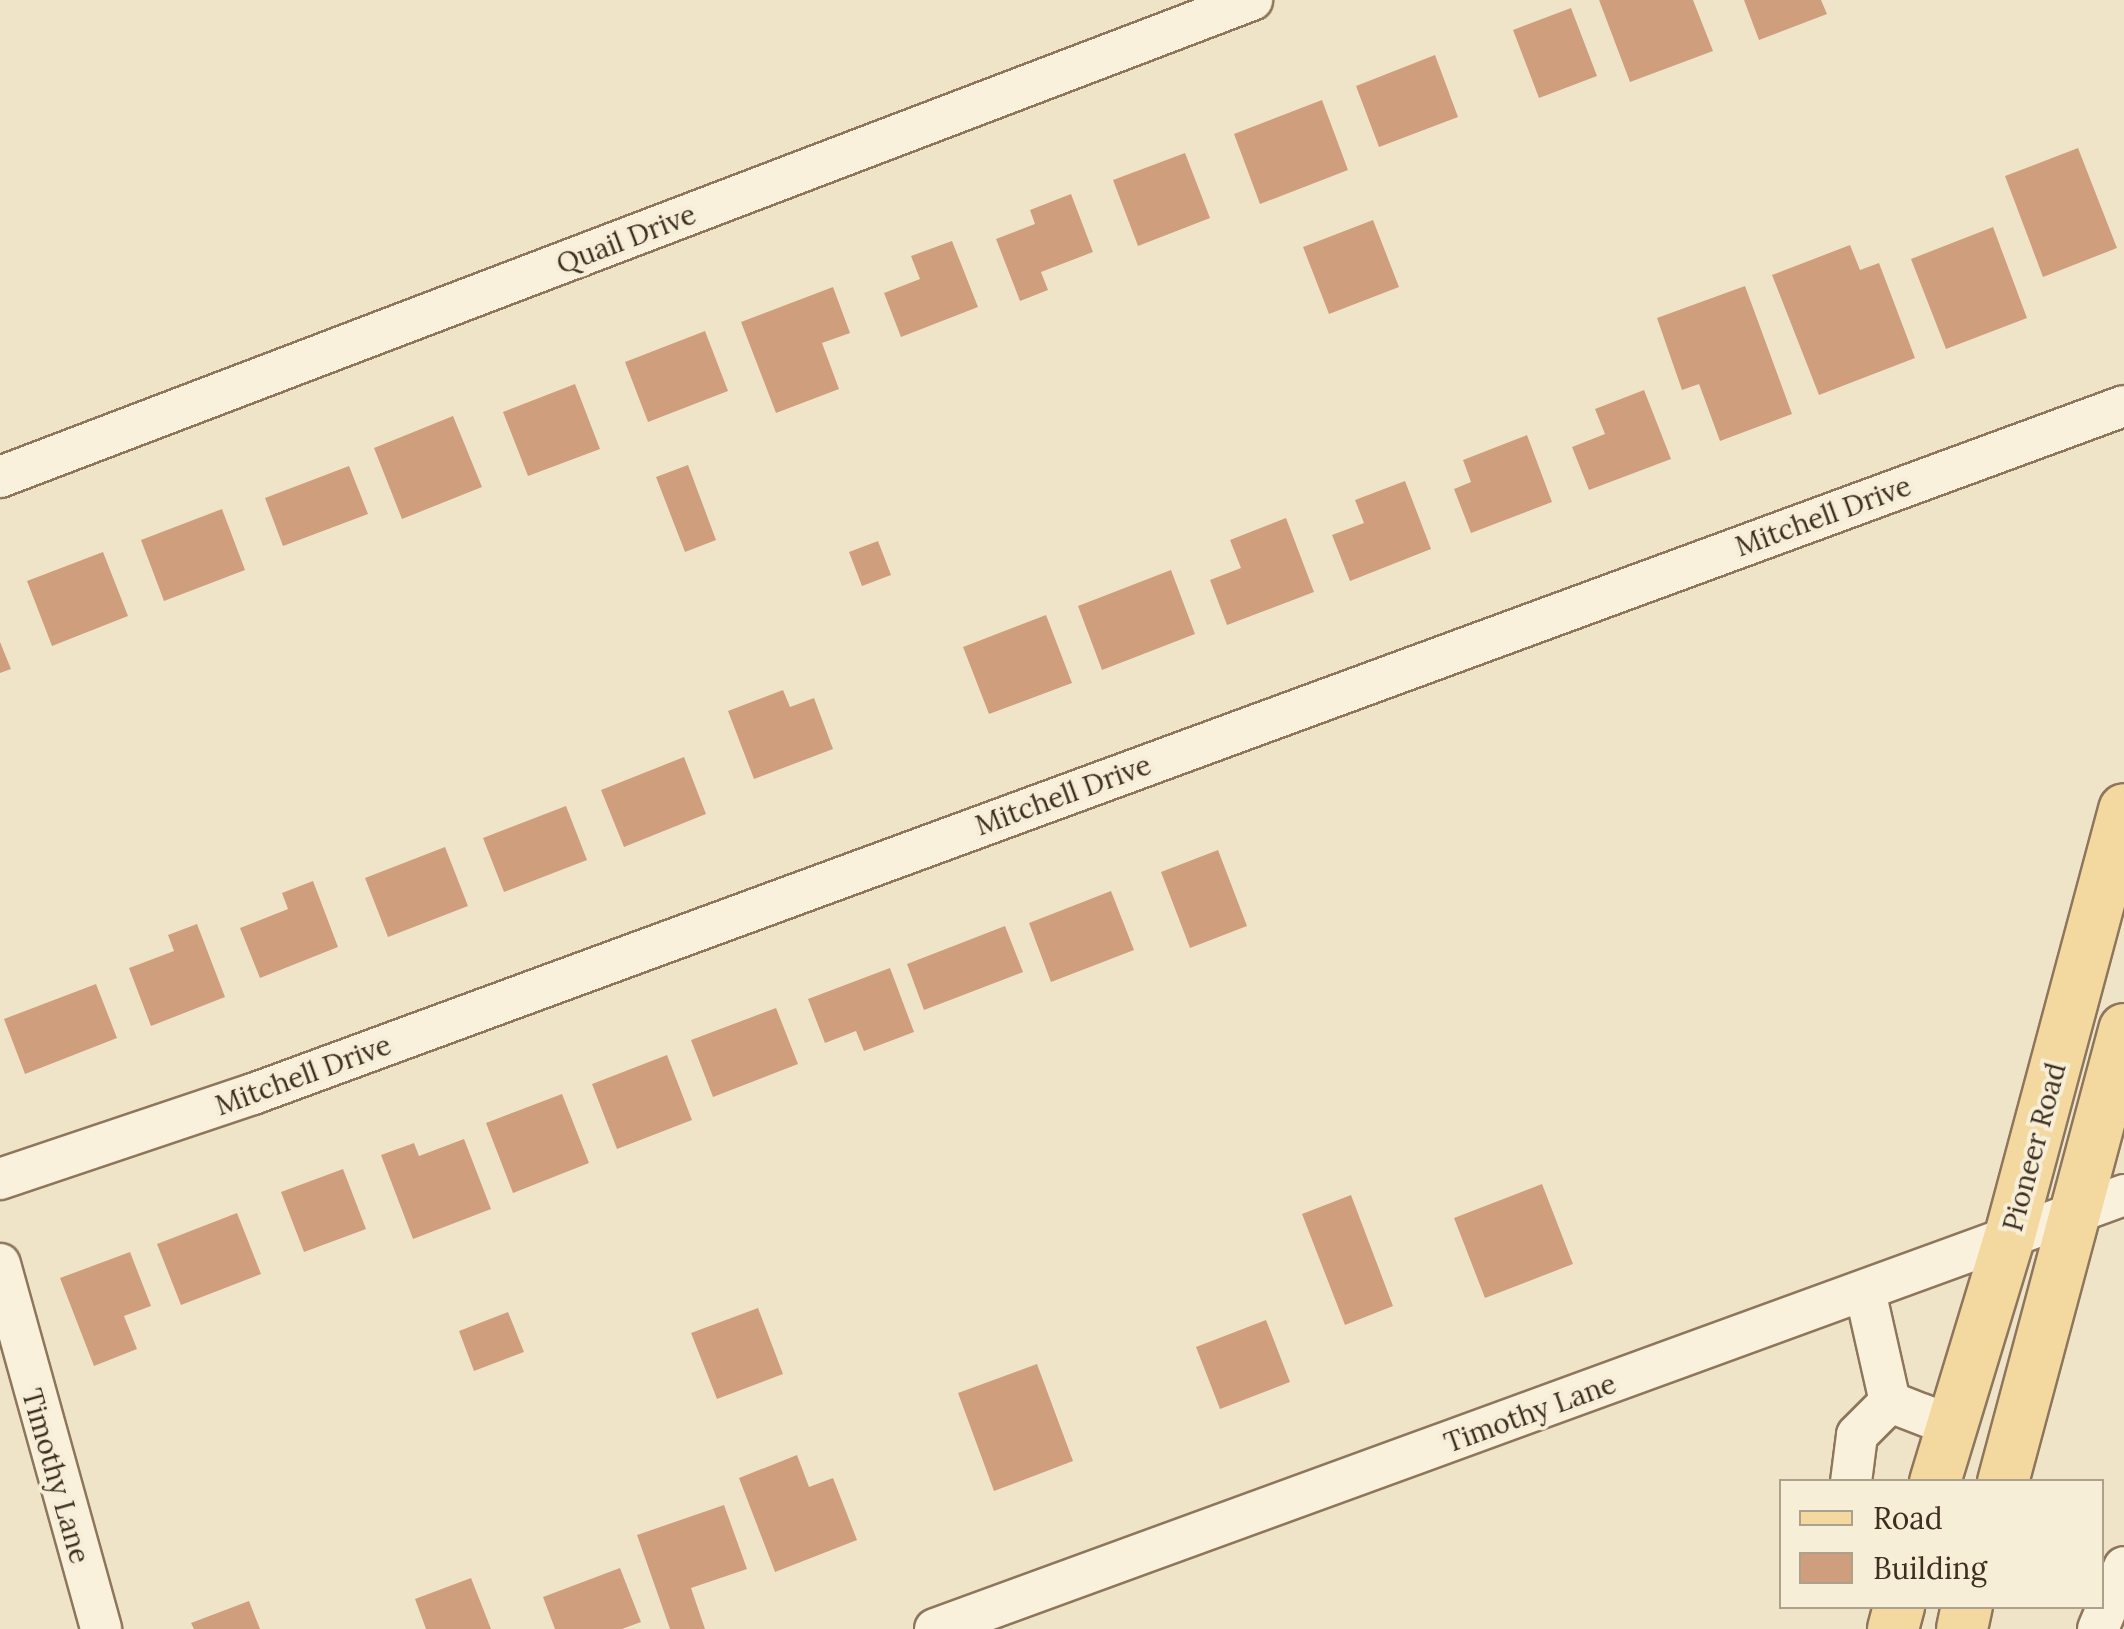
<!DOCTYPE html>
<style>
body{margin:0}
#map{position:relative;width:2124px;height:1629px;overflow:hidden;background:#f0e4c8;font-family:Lora,serif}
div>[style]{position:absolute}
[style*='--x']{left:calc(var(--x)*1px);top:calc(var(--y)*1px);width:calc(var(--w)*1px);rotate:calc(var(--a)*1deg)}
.building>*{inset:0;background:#cf9f7d}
.roads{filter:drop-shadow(2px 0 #8d765c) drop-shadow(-2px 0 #8d765c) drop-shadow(0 2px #8d765c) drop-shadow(0 -2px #8d765c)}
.minor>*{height:40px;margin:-20px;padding:0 20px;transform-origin:20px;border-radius:20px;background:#faf1dc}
.major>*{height:50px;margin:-25px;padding:0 25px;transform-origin:25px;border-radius:25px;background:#f3d9a0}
span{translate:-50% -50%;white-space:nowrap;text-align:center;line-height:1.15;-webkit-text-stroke:8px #f7eed8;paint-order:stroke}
.street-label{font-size:28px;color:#3d2e20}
.legend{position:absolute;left:1779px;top:1479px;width:325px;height:130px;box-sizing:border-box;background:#f7eed8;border:2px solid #ada18e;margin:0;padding:12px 18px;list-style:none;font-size:30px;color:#3d2e20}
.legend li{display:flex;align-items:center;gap:20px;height:50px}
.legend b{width:50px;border:2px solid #ada18e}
</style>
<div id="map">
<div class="building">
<i style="clip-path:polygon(1599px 0,1693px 0,1713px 51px,1630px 82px)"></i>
<i style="clip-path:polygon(1744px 0,1821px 0,1827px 14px,1759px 40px)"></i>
<i style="clip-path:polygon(1571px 8px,1597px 76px,1539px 98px,1513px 30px)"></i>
<i style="clip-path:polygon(1435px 55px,1458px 117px,1379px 147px,1356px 86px)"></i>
<i style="clip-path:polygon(1322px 100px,1348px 170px,1260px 204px,1234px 134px)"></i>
<i style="clip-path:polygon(2078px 148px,2117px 248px,2043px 277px,2005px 176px)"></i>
<i style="clip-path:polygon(1185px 153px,1210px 218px,1138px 246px,1113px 180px)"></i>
<i style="clip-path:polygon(1071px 194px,1093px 252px,1041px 272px,1048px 290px,1020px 301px,996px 239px,1035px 224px,1030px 210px)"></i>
<i style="clip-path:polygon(1373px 220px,1399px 287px,1329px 314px,1303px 247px)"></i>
<i style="clip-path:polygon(1993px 227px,2027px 318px,1946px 349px,1911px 259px)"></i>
<i style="clip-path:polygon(952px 241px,978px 307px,901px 337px,884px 293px,920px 279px,911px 256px)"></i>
<i style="clip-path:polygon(1850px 245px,1860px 270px,1879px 263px,1915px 358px,1819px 395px,1772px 275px)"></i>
<i style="clip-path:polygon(1745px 286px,1792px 414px,1720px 441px,1699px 384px,1682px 390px,1657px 318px)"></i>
<i style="clip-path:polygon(833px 287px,850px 333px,822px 343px,839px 389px,776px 413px,741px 322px)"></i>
<i style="clip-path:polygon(705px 331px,728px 391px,648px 422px,625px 362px)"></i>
<i style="clip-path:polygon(575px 384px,600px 449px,528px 476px,503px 412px)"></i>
<i style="clip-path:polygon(1644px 390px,1671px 459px,1589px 490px,1572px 447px,1605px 434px,1595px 409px)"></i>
<i style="clip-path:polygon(453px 416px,482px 487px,402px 519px,374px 448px)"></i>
<i style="clip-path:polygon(1527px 435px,1552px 502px,1471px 533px,1454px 489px,1471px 482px,1463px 460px)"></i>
<i style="clip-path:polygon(688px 465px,716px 540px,685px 552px,656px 477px)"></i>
<i style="clip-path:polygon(349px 466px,368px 514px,283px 546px,265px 498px)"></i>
<i style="clip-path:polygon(1405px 481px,1431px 549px,1350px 581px,1332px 535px,1364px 523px,1355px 500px)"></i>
<i style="clip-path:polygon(222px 509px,245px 570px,164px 601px,141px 540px)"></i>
<i style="clip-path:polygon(1286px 518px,1314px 592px,1227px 625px,1210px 580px,1241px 568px,1230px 540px)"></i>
<i style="clip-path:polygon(878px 541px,891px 575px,862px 586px,849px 552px)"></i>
<i style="clip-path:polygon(103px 552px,128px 616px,52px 646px,27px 581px)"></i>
<i style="clip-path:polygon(1171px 570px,1195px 634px,1102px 670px,1078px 606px)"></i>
<i style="clip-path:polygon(1046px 615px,1072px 683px,989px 714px,963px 647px)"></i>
<i style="clip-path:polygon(0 642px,11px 669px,0 673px)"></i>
<i style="clip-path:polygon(783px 690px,790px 707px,814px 698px,833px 749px,754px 779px,728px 711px)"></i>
<i style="clip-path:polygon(684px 757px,706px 814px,624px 847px,601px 790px)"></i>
<i style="clip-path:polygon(566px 806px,587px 860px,504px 892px,483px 838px)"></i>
<i style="clip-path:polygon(445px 847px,468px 906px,388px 937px,365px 878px)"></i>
<i style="clip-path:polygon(1218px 850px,1247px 926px,1190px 948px,1161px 872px)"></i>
<i style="clip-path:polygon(313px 881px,338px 947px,260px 978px,240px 928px,288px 909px,282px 893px)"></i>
<i style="clip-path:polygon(1111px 891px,1134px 950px,1051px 982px,1029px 923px)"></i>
<i style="clip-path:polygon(197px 924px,225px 997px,151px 1026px,129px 968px,174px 951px,168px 935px)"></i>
<i style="clip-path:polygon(1005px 926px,1023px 972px,924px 1010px,907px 964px)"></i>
<i style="clip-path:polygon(890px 968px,914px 1032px,864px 1051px,856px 1031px,825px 1043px,808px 999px)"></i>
<i style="clip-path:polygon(96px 984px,117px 1038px,25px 1074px,4px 1019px)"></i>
<i style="clip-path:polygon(776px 1008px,798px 1064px,713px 1097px,691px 1040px)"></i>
<i style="clip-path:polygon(667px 1055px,692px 1120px,617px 1149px,592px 1084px)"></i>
<i style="clip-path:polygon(562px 1094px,589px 1163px,513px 1193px,486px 1123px)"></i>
<i style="clip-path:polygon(464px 1139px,491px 1209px,413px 1239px,381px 1155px,414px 1143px,419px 1156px)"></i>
<i style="clip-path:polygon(343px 1169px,366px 1229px,304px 1252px,281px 1192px)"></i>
<i style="clip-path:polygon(1542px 1184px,1573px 1264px,1485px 1298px,1454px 1218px)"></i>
<i style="clip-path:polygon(1351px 1195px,1393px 1306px,1345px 1325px,1302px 1214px)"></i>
<i style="clip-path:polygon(237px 1213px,261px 1274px,181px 1305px,157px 1244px)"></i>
<i style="clip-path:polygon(130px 1252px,151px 1306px,124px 1316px,137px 1349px,94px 1366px,60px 1278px)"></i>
<i style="clip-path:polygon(758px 1308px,783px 1374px,717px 1399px,691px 1333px)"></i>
<i style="clip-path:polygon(508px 1312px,524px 1352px,474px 1371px,459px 1331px)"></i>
<i style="clip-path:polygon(1266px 1320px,1290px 1382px,1220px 1409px,1196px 1347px)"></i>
<i style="clip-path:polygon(1037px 1364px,1073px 1461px,994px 1491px,958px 1393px)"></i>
<i style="clip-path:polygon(797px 1455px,809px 1487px,833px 1478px,857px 1540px,775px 1572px,739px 1478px)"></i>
<i style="clip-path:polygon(724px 1505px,747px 1569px,691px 1588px,705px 1629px,670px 1629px,637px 1535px)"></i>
<i style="clip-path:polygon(620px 1568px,641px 1622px,622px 1629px,555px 1629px,543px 1597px)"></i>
<i style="clip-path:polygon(471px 1578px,491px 1629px,426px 1629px,415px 1599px)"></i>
<i style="clip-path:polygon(249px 1601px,260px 1629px,194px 1629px,191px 1623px)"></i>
</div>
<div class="roads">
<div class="minor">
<i style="--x:0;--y:477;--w:1340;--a:-20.86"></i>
<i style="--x:0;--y:1179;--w:267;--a:-18.6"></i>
<i style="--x:253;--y:1094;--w:1993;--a:-20.19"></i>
<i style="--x:0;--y:1264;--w:379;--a:74.5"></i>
<i style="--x:1865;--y:1291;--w:114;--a:77.3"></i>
<i style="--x:1851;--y:1482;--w:47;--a:-82.7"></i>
<i style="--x:1857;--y:1435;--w:47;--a:-45"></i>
<i style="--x:1890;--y:1402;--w:66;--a:21.2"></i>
<i style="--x:935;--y:1629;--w:1266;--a:-20.05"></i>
<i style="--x:2098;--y:1629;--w:67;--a:-67.2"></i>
</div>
<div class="major">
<i style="--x:1935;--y:1482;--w:254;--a:-73.1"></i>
<i style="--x:2009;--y:1239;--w:445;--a:-75"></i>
<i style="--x:2003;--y:1482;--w:469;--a:-75"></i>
<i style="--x:1893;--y:1629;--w:24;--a:-75"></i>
<i style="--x:1962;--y:1629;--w:24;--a:-78"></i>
</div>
</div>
<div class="street-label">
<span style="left:626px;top:239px;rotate:-21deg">Quail Drive</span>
<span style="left:1823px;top:516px;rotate:-20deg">Mitchell Drive</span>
<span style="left:1063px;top:795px;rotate:-20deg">Mitchell Drive</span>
<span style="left:303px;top:1075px;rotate:-20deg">Mitchell Drive</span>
<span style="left:2034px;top:1147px;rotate:-75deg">Pioneer Road</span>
<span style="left:1530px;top:1413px;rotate:-20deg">Timothy Lane</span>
<span style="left:56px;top:1476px;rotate:74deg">Timothy Lane</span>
</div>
<ul class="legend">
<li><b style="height:12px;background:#f3d9a0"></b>Road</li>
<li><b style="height:28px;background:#cf9f7d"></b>Building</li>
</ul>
</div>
